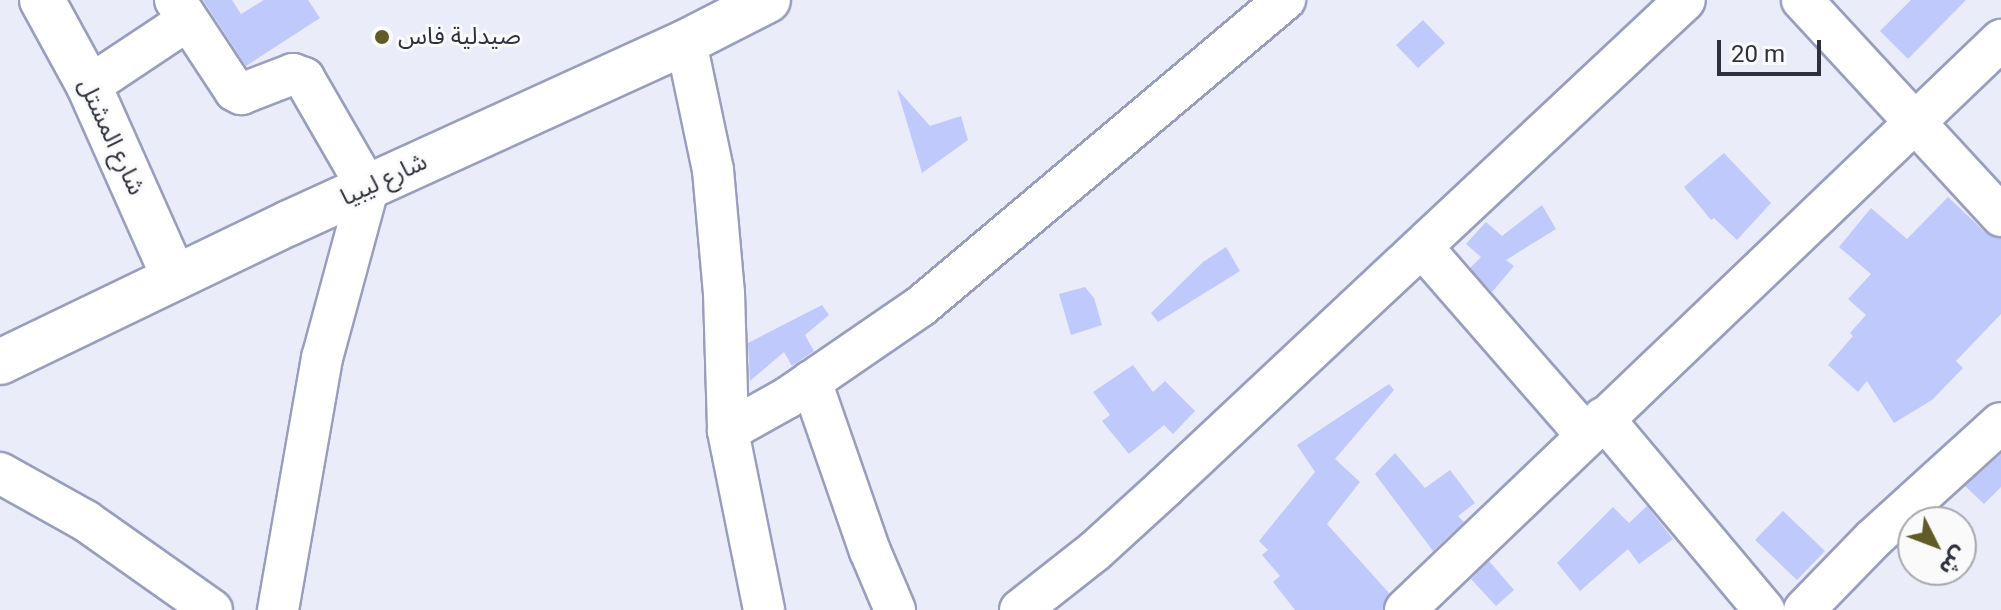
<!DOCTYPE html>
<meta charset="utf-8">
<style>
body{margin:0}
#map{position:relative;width:2001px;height:610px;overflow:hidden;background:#eaecfa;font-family:Roboto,"Noto Sans Arabic",sans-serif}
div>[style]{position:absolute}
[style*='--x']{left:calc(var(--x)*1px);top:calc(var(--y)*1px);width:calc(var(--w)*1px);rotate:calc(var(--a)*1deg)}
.building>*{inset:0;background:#c0c9fc}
.roads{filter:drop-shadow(2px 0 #999ebe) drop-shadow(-2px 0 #999ebe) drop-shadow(0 2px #999ebe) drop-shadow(0 -2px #999ebe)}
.minor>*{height:40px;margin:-20px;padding:0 20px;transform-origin:20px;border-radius:20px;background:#fff}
.tertiary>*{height:44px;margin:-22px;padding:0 22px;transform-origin:22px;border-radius:22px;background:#fff}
.trunk>*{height:44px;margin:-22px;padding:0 22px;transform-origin:22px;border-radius:22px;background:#fff}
.dots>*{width:22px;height:22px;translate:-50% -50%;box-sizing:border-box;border:4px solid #fafafa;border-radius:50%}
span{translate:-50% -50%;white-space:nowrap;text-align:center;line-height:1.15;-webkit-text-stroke:6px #fafafa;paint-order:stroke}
.poi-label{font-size:24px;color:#2e303d}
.left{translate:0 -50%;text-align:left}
.street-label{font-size:24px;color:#2e303d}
.north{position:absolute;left:1897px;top:506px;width:80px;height:80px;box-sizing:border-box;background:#fafafa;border:2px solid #a8a9ae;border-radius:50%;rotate:132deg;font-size:22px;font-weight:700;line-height:32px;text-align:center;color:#2e303d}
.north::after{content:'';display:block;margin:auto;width:28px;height:36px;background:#605c28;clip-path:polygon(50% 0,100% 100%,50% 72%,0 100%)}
.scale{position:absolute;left:1717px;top:40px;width:104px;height:36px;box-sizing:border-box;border:4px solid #2e303d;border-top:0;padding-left:10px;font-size:24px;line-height:28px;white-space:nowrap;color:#2e303d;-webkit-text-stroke:6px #fafafa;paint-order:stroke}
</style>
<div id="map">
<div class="building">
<i style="clip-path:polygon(203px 0,232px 0,241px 14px,264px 0,308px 0,320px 18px,246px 66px)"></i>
<i style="clip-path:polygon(1911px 0,1966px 0,1908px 59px,1880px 31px)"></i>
<i style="clip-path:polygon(1423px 20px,1445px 43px,1418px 68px,1396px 45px)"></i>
<i style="clip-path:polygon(897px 89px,930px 126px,961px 116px,968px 140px,922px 173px)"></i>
<i style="clip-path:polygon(1724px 153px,1771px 203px,1737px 240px,1714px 218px,1711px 220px,1684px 187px)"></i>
<i style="clip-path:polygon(1948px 197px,1985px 232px,2001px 238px,2001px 314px,1956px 361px,1963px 368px,1932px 400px,1894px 423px,1867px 381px,1858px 392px,1828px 365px,1853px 336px,1850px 333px,1866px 315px,1848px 299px,1871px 274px,1839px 247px,1871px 208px,1907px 239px)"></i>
<i style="clip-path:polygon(1542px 205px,1556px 229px,1506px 260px,1514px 266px,1492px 292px,1470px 268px,1481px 257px,1466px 244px,1486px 222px,1502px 236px)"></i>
<i style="clip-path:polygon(1226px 247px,1240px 271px,1158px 322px,1151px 313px,1203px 262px)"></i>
<i style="clip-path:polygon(1085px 287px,1094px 298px,1102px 325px,1071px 335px,1059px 294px)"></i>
<i style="clip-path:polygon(822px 305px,829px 315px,805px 335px,814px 351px,792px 366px,784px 352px,750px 381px,748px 343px)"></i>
<i style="clip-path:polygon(1133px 365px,1153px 392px,1165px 381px,1195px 411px,1173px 434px,1164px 425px,1129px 454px,1102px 421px,1110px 415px,1093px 392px)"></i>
<i style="clip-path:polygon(1389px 384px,1394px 390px,1335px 459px,1360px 482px,1327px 524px,1389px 593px,1383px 610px,1295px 610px,1273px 582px,1280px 576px,1262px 555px,1268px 550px,1259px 541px,1315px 472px,1297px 445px)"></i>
<i style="clip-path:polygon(1395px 453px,1425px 488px,1450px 470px,1475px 503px,1458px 516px,1464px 522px,1433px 551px,1375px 474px)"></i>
<i style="clip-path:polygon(2001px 454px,2001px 487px,1984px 504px,1965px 486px)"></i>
<i style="clip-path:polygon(1647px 506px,1673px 539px,1639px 564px,1628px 549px,1580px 591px,1557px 563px,1613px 507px,1629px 523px)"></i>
<i style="clip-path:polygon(1783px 511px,1825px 551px,1797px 580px,1755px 540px)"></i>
<i style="clip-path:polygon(1489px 561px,1514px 590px,1496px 606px,1471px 579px)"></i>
</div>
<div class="roads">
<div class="minor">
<i style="--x:175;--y:0;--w:109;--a:56.6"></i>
<i style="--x:235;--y:91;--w:7;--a:27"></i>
<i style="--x:241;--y:94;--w:56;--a:-21"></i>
<i style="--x:293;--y:74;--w:12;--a:20"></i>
<i style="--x:304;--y:78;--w:128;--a:60"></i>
<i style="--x:368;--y:189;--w:175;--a:105.2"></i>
<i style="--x:322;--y:358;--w:256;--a:99.9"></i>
<i style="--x:1802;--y:0;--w:294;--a:47.3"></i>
<i style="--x:686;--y:42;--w:131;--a:78.1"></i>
<i style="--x:713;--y:170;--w:123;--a:84.9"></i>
<i style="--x:724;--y:293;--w:138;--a:88.3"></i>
<i style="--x:728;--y:431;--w:183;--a:78.6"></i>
<i style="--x:89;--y:86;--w:118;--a:-33.6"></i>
<i style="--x:1422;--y:247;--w:248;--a:48.9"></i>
<i style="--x:811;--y:381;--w:180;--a:70.9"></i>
<i style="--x:870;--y:551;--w:64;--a:67"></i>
<i style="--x:1603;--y:418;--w:251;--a:50"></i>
<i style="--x:728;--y:431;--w:68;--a:-29.2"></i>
<i style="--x:787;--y:398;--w:163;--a:-34.5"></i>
<i style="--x:921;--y:306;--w:476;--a:-40.1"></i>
<i style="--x:0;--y:473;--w:98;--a:29.2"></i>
<i style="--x:86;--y:521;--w:154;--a:35.2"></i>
<i style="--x:1020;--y:610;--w:95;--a:-38.2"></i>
<i style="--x:1095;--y:551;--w:95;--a:-42.4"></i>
<i style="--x:1165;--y:487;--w:712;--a:-43.12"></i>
<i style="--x:1405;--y:610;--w:825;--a:-43.72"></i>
<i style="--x:1804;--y:610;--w:100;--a:-45.8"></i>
<i style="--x:1874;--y:538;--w:171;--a:-42.2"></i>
</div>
<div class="tertiary">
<i style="--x:42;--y:0;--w:98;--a:61.3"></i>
<i style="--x:89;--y:86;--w:209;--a:66"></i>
</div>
<div class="trunk">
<i style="--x:0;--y:362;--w:321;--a:-25.7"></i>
<i style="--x:289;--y:223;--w:436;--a:-24.5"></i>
<i style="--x:686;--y:42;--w:92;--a:-27.1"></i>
</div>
</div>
<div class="dots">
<i style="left:382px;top:37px;background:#605c28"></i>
</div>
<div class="poi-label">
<span class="left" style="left:398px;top:37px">صيدلية فاس</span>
</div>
<div class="street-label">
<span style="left:111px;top:137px;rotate:65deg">شارع المشتل</span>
<span style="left:384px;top:180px;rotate:-25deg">شارع ليبيا</span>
</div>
<div class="north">ش</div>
<div class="scale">20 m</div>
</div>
